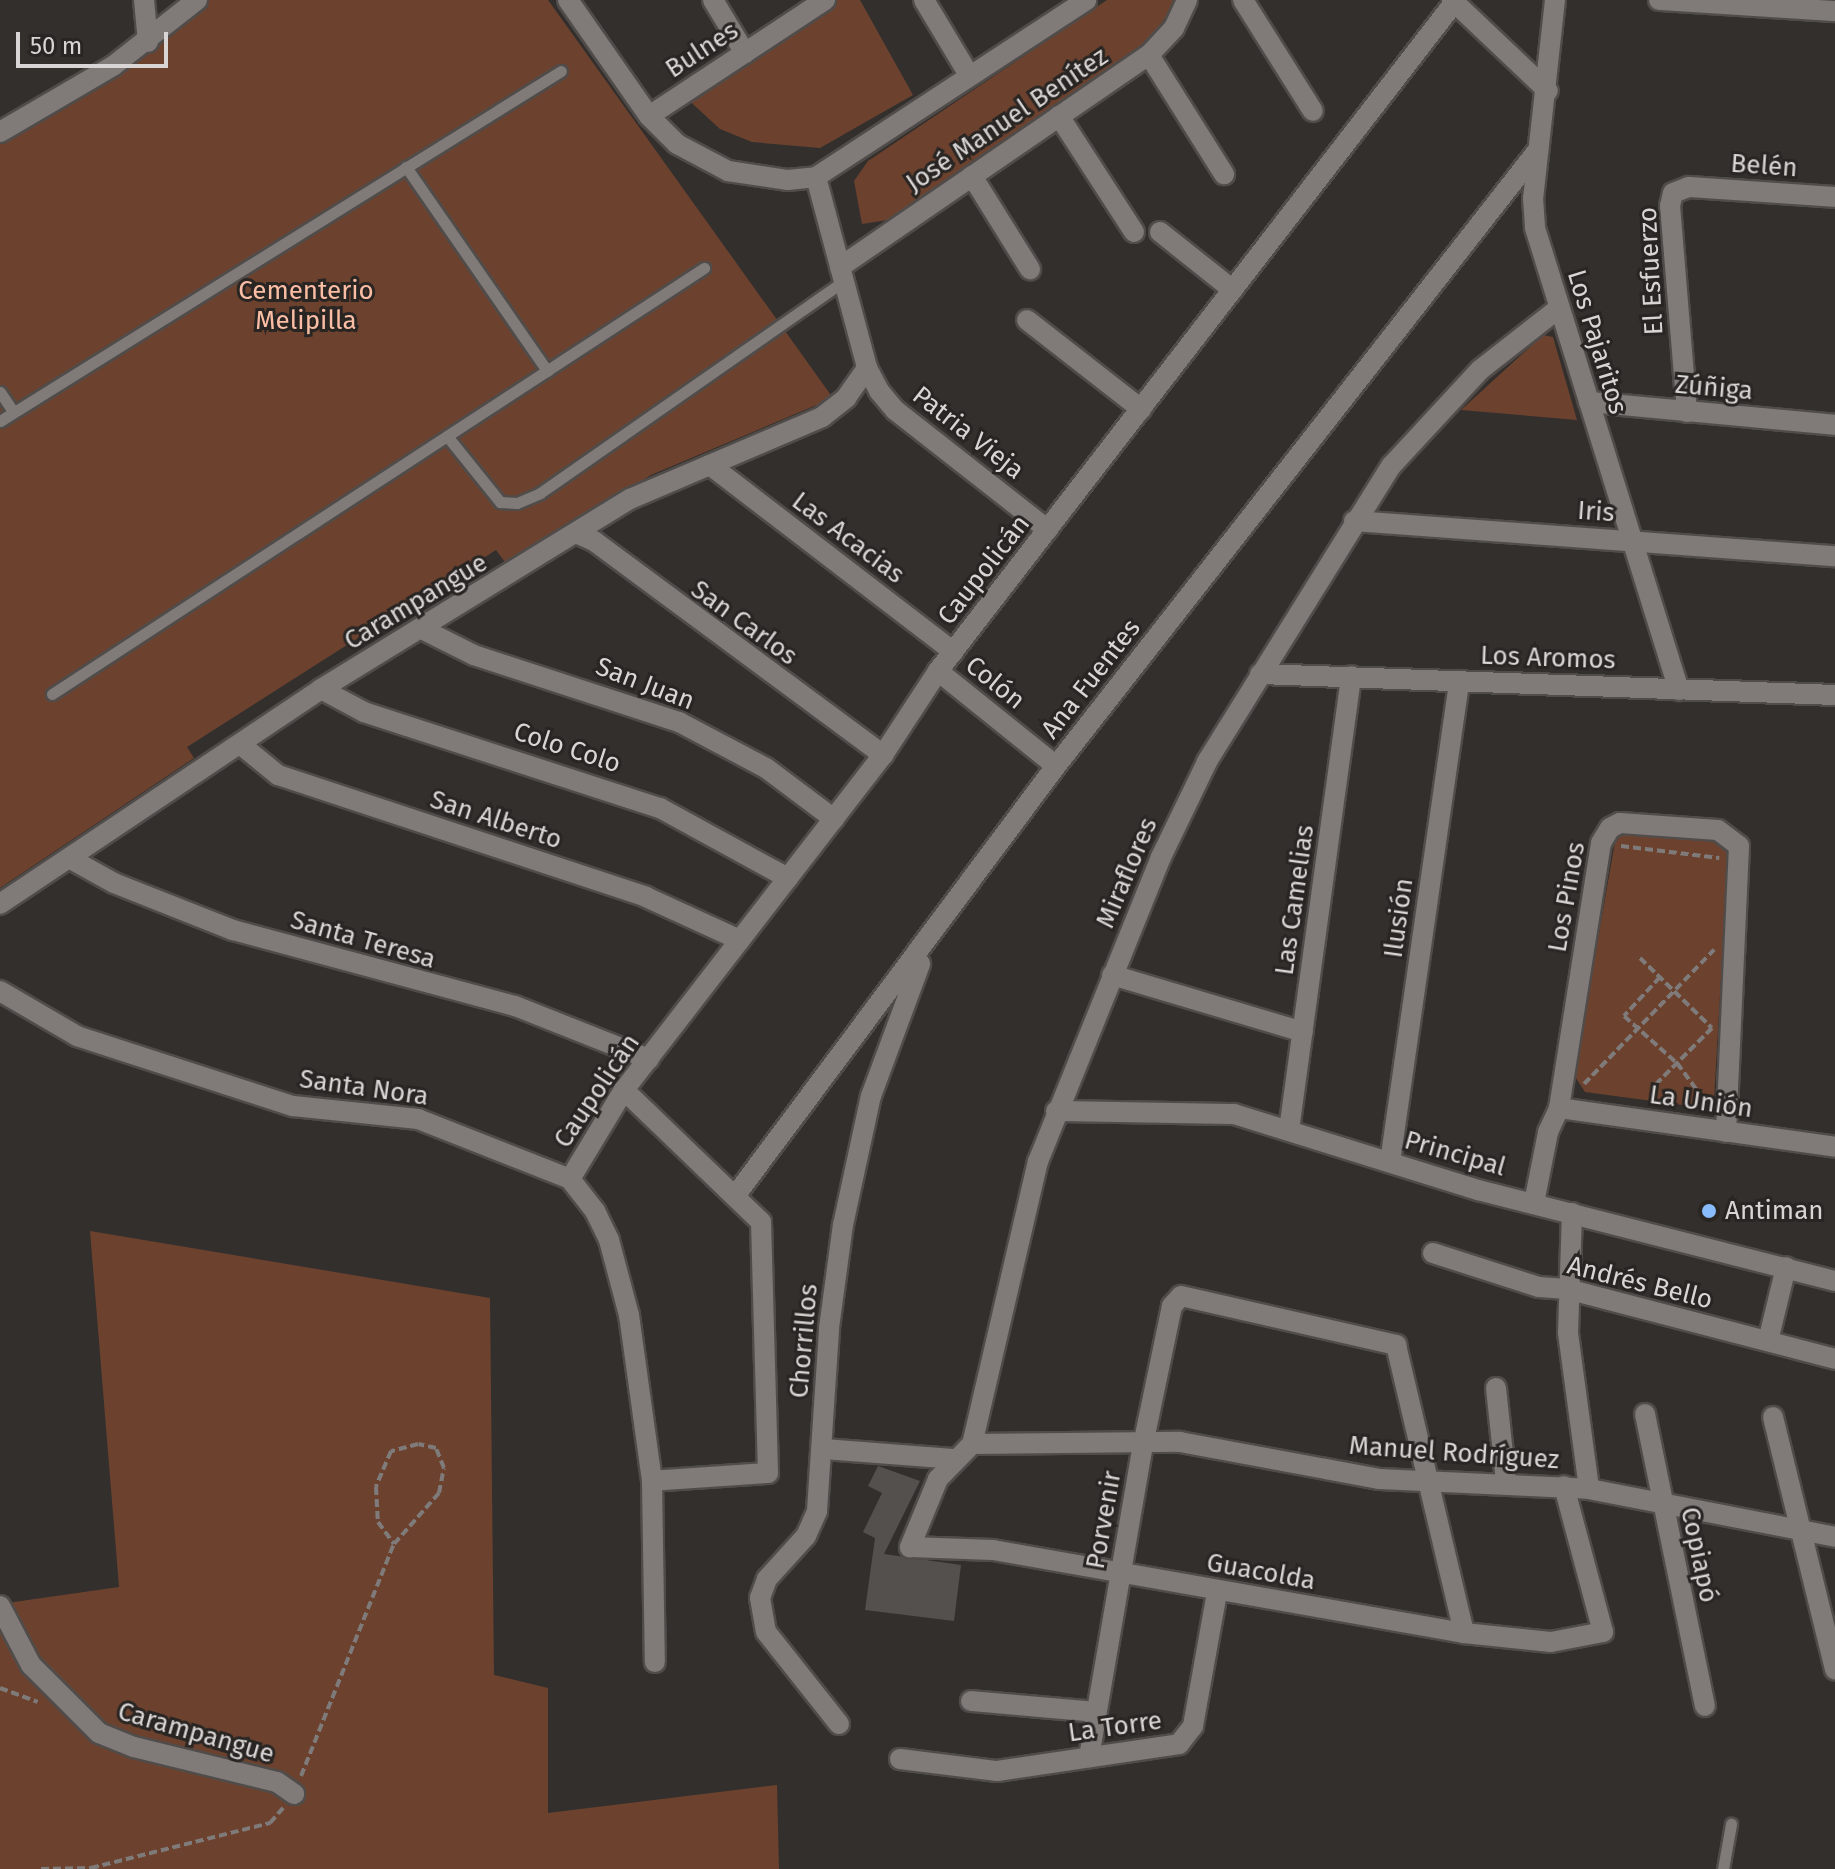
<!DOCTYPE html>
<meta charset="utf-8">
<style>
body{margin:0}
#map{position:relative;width:1835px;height:1869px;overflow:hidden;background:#332f2d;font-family:"Fira Sans",sans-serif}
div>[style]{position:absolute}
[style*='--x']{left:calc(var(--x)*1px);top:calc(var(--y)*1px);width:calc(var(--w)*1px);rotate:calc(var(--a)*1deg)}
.green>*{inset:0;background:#6c422f}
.building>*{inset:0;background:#54504e}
.path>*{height:4px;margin-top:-2px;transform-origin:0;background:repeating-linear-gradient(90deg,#7f7b7a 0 8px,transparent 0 12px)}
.roads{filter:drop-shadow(2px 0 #504c4a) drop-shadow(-2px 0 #504c4a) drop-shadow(0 2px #504c4a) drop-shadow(0 -2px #504c4a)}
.lane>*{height:11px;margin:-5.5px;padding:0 5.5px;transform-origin:5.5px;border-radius:5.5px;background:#807a78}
.street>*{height:20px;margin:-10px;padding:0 10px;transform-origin:10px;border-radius:10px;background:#807a78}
.dots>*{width:22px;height:22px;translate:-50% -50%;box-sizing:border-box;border:4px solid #292523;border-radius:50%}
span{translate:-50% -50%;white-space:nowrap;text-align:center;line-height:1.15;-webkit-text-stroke:6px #292523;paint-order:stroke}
.street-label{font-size:26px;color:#d8d5d4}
.park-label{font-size:26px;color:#fbbea4}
.poi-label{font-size:26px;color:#d8d5d4}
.left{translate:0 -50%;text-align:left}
.scale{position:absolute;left:16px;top:32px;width:152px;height:36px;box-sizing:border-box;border:4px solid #d8d5d4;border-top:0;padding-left:10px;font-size:24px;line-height:28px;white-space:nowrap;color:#d8d5d4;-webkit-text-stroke:6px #292523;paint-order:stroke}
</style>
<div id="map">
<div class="green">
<i style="clip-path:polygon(190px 0,548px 0,833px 398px,651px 475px,508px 566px,496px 550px,187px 747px,194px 758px,0 888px,0 133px)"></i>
<i style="clip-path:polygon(835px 0,860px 0,913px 95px,820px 148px,752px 142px,720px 129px,683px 95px)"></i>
<i style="clip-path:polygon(1107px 0,1178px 0,1150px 39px,1074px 99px,888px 220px,862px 224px,854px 181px,868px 161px)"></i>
<i style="clip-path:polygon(1543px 335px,1553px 337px,1577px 420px,1461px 410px)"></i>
<i style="clip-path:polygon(1625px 831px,1723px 840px,1728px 854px,1714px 1101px,1705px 1108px,1585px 1092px,1574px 1075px,1615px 842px)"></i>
<i style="clip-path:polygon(90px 1231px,490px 1298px,494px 1675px,548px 1688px,548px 1813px,777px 1785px,779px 1869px,0 1869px,0 1604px,119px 1587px)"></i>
</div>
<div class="building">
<i style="clip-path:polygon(878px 1466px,920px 1481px,884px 1554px,961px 1565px,954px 1621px,865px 1610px,875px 1538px,863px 1532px,882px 1493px,868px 1486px)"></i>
</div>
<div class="path">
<i style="--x:1621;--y:846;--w:99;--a:7"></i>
<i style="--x:1640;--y:958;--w:100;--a:44.2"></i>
<i style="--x:1712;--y:1028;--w:79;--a:135"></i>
<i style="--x:1660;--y:977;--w:53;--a:132.7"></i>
<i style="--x:1624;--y:1016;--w:71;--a:41.6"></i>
<i style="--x:1677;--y:1063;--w:51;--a:53.8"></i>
<i style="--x:1584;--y:1084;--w:187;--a:-45.9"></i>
<i style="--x:0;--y:1688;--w:40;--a:20.2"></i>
<i style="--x:301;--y:1776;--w:250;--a:-68.2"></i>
<i style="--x:394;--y:1544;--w:68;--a:-48.6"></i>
<i style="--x:439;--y:1493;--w:25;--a:-79"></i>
<i style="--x:444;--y:1468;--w:22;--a:-112"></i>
<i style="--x:436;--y:1448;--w:18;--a:-167"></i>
<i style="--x:418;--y:1444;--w:28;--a:165"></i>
<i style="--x:391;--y:1451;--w:39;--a:113"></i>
<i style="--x:376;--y:1487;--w:35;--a:87"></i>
<i style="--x:378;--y:1522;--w:27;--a:54"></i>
<i style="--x:41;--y:1869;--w:50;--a:-1.1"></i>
<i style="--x:91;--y:1868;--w:185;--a:-14.1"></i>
<i style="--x:270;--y:1823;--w:20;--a:-49"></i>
</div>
<div class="roads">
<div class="lane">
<i style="--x:406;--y:167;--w:248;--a:55.3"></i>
<i style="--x:0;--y:392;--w:23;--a:56"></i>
<i style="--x:0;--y:421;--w:661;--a:-31.96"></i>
<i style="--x:447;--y:436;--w:85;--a:51.2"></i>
<i style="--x:500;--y:502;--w:17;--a:3"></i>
<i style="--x:517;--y:503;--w:25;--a:-23"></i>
<i style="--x:540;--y:493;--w:371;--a:-34.9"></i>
<i style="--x:52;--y:694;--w:779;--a:-33.16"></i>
<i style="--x:1723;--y:1869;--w:46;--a:-79.9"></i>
</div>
<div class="street">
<i style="--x:144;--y:0;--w:42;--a:84.6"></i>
<i style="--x:568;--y:0;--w:141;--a:55.1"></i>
<i style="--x:649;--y:116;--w:40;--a:45"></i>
<i style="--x:677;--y:144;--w:58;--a:27.9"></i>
<i style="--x:728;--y:171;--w:61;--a:8.5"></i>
<i style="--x:788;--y:180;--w:28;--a:-6"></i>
<i style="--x:816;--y:177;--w:323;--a:-33.2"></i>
<i style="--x:713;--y:0;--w:62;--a:58.9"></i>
<i style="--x:924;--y:0;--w:87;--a:59"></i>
<i style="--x:1243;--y:0;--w:131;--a:57.8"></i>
<i style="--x:1452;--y:0;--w:132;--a:43.5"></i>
<i style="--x:1555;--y:0;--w:199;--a:96.3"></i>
<i style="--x:1533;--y:198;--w:30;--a:86"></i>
<i style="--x:1535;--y:228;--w:484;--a:72.7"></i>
<i style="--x:1659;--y:0;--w:176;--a:3.6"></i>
<i style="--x:1149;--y:55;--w:141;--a:57.8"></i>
<i style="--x:649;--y:116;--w:211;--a:-33.4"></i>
<i style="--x:1059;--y:116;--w:138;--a:57.1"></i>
<i style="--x:0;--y:132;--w:131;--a:-30.3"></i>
<i style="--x:113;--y:66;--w:107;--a:-38.2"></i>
<i style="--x:972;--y:176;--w:110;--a:58.1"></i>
<i style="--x:816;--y:177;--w:198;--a:75"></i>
<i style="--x:867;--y:368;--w:26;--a:62"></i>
<i style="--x:879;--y:391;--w:25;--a:50"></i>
<i style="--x:895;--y:410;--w:194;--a:38.1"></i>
<i style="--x:1160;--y:232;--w:93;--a:38.5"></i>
<i style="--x:840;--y:267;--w:375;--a:-34.5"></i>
<i style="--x:1149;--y:55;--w:37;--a:-47"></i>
<i style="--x:1174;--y:28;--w:31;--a:-65"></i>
<i style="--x:1559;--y:308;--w:100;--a:141.9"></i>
<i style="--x:1480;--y:370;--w:131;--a:132.8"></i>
<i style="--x:1391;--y:466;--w:349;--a:121.9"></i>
<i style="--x:1207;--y:762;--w:106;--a:115.8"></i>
<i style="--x:1161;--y:857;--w:328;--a:112"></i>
<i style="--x:1038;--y:1161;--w:291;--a:103.1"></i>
<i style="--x:972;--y:1444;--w:49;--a:134.2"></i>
<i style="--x:938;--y:1479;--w:74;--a:112.4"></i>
<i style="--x:910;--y:1547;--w:83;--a:2.1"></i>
<i style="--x:993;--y:1550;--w:478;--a:10"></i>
<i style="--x:1464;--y:1633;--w:87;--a:5.9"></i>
<i style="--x:1551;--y:1642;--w:53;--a:-10.9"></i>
<i style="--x:1603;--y:1632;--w:151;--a:-105"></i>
<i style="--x:1027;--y:320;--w:145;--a:38"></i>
<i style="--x:1589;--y:402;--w:247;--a:5.3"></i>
<i style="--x:1687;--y:412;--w:207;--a:-94.7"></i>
<i style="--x:1670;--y:206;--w:13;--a:-77"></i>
<i style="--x:1673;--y:193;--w:17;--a:-21"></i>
<i style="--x:1689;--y:187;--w:146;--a:3.9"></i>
<i style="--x:710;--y:465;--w:307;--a:37.5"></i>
<i style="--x:1354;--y:521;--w:482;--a:4.2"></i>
<i style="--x:576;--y:533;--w:20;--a:24"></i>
<i style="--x:594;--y:541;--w:360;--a:36.5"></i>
<i style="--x:422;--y:629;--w:58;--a:26.6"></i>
<i style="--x:474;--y:655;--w:216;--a:18.1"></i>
<i style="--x:679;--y:722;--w:98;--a:27.9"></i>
<i style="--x:766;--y:768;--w:85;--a:36.9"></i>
<i style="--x:938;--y:671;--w:151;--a:38.8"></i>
<i style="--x:1260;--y:674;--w:575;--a:2.09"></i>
<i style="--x:321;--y:689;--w:49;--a:28.1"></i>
<i style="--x:364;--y:712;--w:311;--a:18"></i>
<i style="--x:660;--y:808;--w:146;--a:28.7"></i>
<i style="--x:240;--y:744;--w:49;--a:39.2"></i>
<i style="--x:278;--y:775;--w:388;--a:18.3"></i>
<i style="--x:646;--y:897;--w:103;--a:24.6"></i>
<i style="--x:69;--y:858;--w:51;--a:29.1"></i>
<i style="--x:114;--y:883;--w:128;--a:21.6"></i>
<i style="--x:233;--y:930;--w:292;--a:15.1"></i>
<i style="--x:515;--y:1006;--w:144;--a:21.6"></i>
<i style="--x:0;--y:904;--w:386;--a:-33.8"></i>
<i style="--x:321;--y:689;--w:363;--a:-31.6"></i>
<i style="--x:630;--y:499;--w:209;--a:-23.1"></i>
<i style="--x:822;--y:417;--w:31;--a:-38"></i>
<i style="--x:846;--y:398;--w:37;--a:-55"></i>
<i style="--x:1112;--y:975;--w:199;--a:16.6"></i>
<i style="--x:0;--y:991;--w:89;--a:30.3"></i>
<i style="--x:77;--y:1036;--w:227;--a:18"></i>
<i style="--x:293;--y:1106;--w:126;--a:5.9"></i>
<i style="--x:418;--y:1119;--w:163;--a:21.5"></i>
<i style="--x:570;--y:1179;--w:41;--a:52"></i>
<i style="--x:595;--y:1211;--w:32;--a:64"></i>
<i style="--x:609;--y:1240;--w:78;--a:75.1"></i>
<i style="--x:629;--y:1315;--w:168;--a:82.1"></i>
<i style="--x:652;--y:1481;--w:181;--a:89.1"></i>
<i style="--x:624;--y:1090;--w:190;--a:43.9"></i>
<i style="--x:761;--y:1222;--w:251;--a:88.4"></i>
<i style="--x:768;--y:1473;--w:116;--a:176.1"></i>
<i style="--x:1559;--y:1108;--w:279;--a:8"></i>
<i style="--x:1056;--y:1111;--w:178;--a:1"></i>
<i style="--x:1234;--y:1114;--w:256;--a:17.3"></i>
<i style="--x:1478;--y:1190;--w:368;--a:14.3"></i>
<i style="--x:1289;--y:1130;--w:458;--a:-82.2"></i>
<i style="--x:1390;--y:1162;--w:486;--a:-81.8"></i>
<i style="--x:570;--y:1179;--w:104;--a:-58.8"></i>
<i style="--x:624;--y:1090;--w:423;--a:-52.3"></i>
<i style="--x:883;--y:755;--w:100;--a:-56.8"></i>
<i style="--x:938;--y:671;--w:844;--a:-52.32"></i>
<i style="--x:735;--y:1196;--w:537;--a:-53.26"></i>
<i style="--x:1056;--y:766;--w:782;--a:-51.96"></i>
<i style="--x:1534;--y:1203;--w:72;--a:-78.8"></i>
<i style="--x:1548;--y:1132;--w:26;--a:-65"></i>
<i style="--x:1559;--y:1108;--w:268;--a:-81"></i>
<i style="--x:1601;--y:843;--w:17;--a:-59"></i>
<i style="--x:1610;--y:828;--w:11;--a:-27"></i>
<i style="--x:1620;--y:823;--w:98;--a:4.1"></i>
<i style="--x:1718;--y:830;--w:26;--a:37"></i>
<i style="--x:1739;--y:846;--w:286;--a:92.6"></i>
<i style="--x:1572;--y:1213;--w:120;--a:91.9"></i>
<i style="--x:1568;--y:1333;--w:157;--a:82.3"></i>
<i style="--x:1433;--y:1253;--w:111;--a:17.8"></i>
<i style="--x:1539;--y:1287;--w:28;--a:4"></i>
<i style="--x:1567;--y:1289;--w:277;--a:14.6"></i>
<i style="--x:1768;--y:1341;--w:76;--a:-76.3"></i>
<i style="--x:1496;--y:1388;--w:95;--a:83.9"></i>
<i style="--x:1645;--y:1414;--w:298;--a:78.4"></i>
<i style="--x:1773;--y:1417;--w:260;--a:76.2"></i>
<i style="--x:972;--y:1444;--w:208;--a:-0.6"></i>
<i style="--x:1180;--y:1442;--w:202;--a:10.5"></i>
<i style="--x:1379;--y:1479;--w:210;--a:2.7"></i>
<i style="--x:1589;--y:1489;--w:251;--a:11"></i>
<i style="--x:824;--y:1449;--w:129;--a:4.4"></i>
<i style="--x:0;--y:1606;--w:67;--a:62.3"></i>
<i style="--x:31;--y:1665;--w:96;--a:45"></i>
<i style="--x:99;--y:1733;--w:38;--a:22"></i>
<i style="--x:134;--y:1747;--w:147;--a:13.8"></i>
<i style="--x:277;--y:1782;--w:21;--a:35"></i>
<i style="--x:971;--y:1701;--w:125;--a:5"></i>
<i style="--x:839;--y:1724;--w:117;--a:-128.4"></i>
<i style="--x:766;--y:1632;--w:35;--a:-100"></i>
<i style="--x:760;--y:1598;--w:20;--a:-70"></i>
<i style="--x:767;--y:1579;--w:58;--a:-47.8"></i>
<i style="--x:806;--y:1536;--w:27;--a:-66"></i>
<i style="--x:817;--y:1511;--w:183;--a:-86.2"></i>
<i style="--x:829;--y:1328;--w:104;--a:-82.3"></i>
<i style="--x:843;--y:1225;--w:132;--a:-77.8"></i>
<i style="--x:871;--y:1096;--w:141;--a:-69.6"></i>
<i style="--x:1089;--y:1757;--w:322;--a:-80.2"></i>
<i style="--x:1144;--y:1440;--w:137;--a:-78.2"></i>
<i style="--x:1172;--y:1306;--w:13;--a:-48"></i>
<i style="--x:1181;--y:1296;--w:221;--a:12.8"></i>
<i style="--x:1396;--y:1345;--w:296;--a:76.7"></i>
<i style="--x:900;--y:1759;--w:98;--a:7.1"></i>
<i style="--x:997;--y:1771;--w:184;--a:-8.4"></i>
<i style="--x:1179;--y:1744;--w:23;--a:-52"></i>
<i style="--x:1193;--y:1726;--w:136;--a:-79.8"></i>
</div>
</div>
<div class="dots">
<i style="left:1709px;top:1211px;background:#87bbfb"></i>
</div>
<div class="street-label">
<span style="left:702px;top:50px;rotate:-33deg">Bulnes</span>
<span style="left:1007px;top:120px;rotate:-34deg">José Manuel Benítez</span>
<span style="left:1764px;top:166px;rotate:4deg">Belén</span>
<span style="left:1651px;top:271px;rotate:-93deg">El Esfuerzo</span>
<span style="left:1597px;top:342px;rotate:73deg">Los Pajaritos</span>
<span style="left:1714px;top:388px;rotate:5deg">Zúñiga</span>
<span style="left:968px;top:433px;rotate:38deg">Patria Vieja</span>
<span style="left:1596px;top:512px;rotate:4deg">Iris</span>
<span style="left:848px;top:538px;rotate:37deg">Las Acacias</span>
<span style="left:984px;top:570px;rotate:-52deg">Caupolicán</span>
<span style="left:416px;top:602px;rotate:-31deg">Carampangue</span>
<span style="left:744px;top:623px;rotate:36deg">San Carlos</span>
<span style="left:1548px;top:658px;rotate:2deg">Los Aromos</span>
<span style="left:1091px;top:679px;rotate:-52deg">Ana Fuentes</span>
<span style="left:995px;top:683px;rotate:39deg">Colón</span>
<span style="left:645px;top:684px;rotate:21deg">San Juan</span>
<span style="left:567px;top:748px;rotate:18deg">Colo Colo</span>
<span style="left:496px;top:820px;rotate:18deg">San Alberto</span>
<span style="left:1127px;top:873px;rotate:-67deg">Miraflores</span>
<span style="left:1567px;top:897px;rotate:-80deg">Los Pinos</span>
<span style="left:1295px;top:900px;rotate:-82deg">Las Camelias</span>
<span style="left:1399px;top:918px;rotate:-82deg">Ilusión</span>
<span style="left:363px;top:940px;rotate:16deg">Santa Teresa</span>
<span style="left:364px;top:1088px;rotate:8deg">Santa Nora</span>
<span style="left:597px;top:1091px;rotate:-56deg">Caupolicán</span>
<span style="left:1701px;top:1102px;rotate:8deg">La Unión</span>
<span style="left:1455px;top:1154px;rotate:16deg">Principal</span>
<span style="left:1640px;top:1283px;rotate:14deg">Andrés Bello</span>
<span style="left:804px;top:1341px;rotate:-85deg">Chorrillos</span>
<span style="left:1454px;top:1453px;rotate:4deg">Manuel Rodríguez</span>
<span style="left:1104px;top:1520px;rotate:-80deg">Porvenir</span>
<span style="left:1699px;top:1555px;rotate:78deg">Copiapó</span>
<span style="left:1261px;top:1572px;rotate:10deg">Guacolda</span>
<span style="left:1115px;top:1727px;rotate:-8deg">La Torre</span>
<span style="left:196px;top:1733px;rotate:16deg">Carampangue</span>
</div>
<div class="park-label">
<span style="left:306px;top:306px">Cementerio<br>Melipilla</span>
</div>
<div class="poi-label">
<span class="left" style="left:1725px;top:1211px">Antiman</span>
</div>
<div class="scale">50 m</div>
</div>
